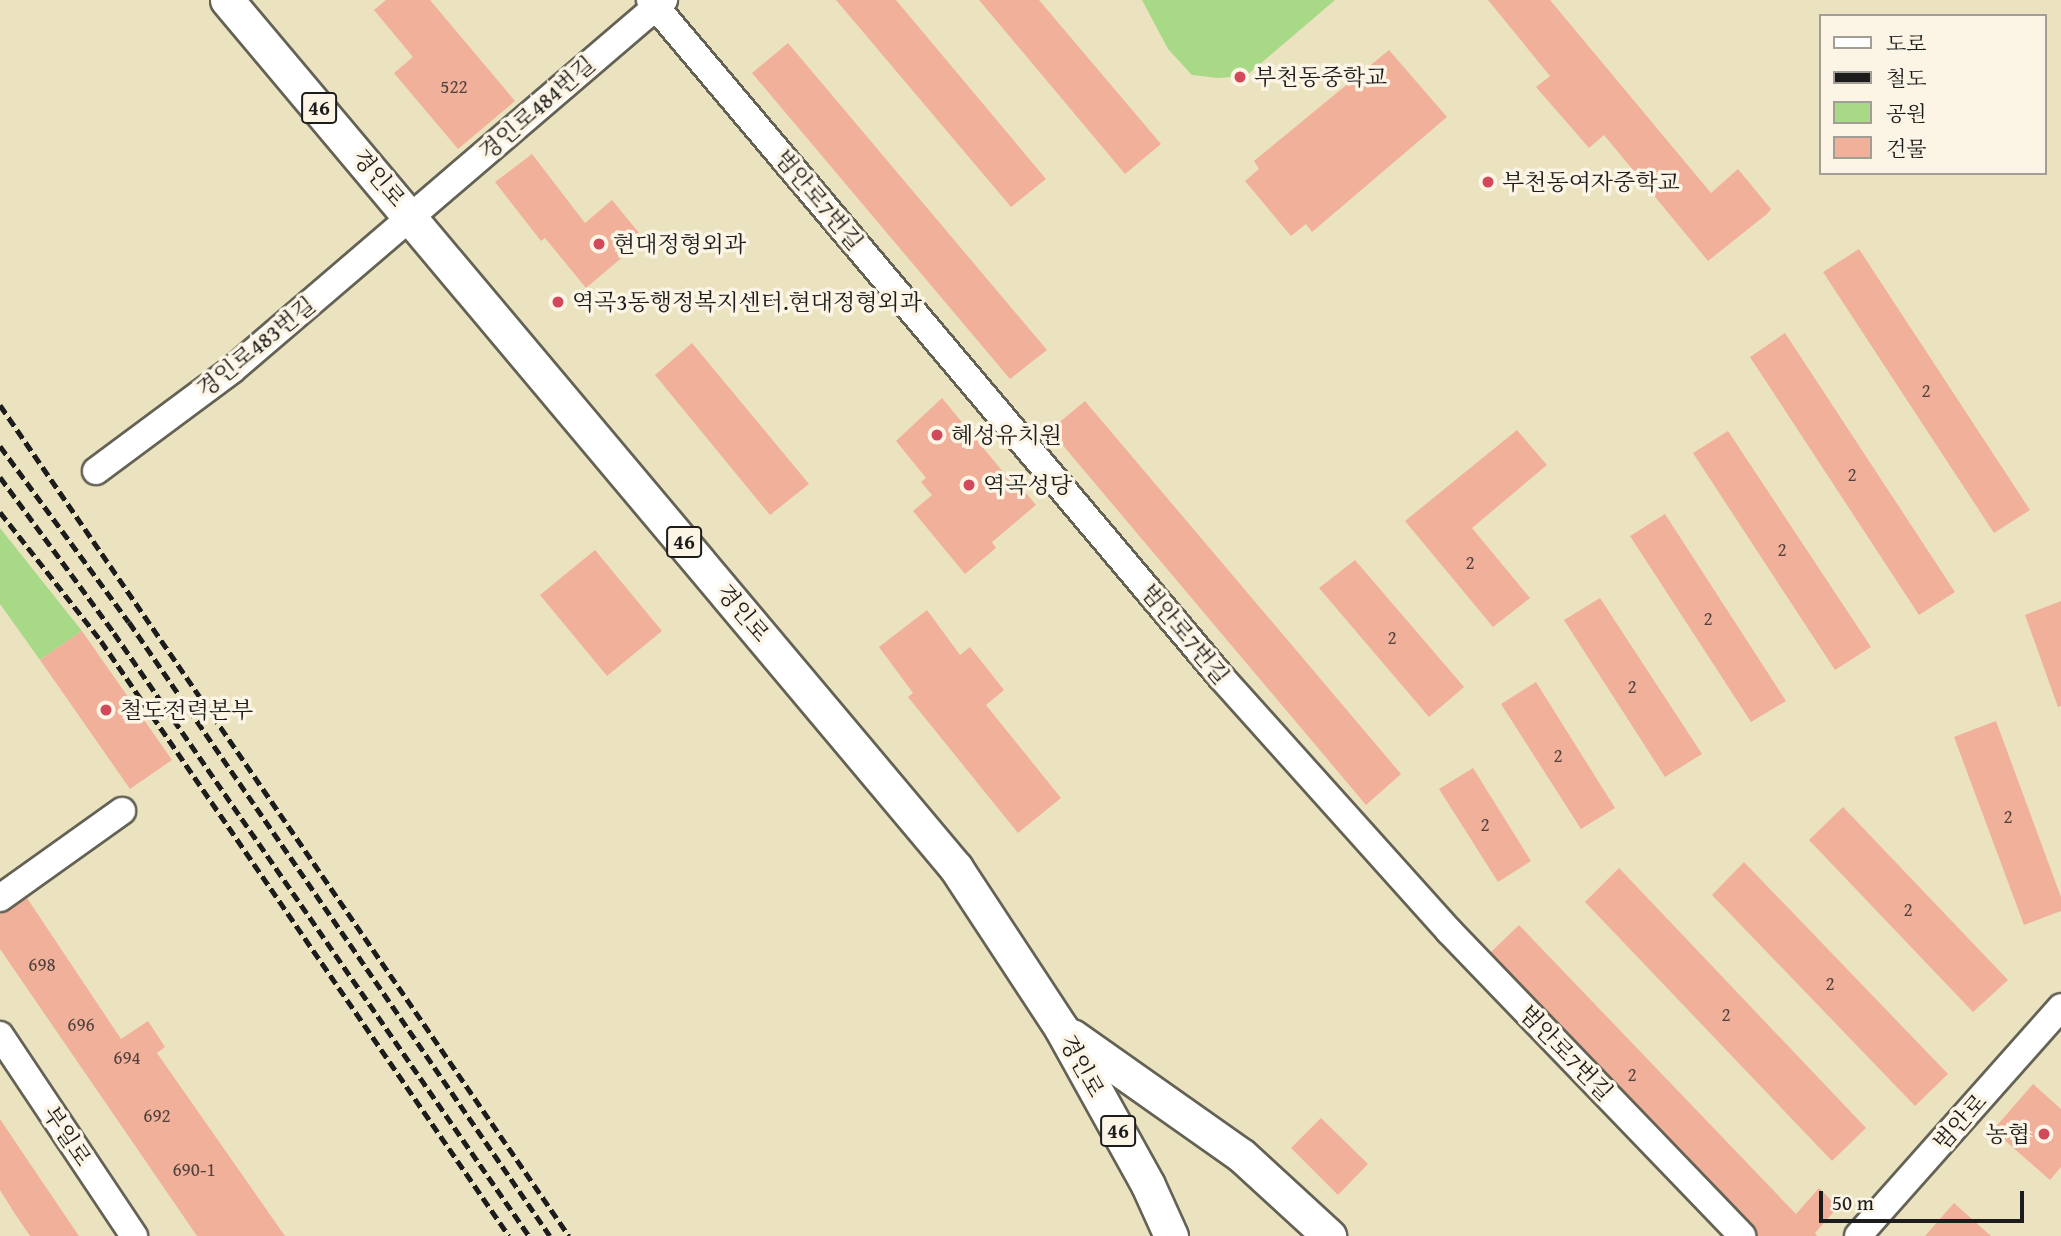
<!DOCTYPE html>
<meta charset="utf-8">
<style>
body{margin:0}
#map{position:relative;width:2061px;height:1236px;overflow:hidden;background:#ebe3c0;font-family:"Gentium Book Plus","Noto Serif KR",serif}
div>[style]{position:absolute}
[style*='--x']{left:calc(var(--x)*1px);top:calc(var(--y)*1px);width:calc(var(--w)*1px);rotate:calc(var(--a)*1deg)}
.green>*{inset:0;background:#a7d987}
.building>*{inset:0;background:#f1b09a}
.roads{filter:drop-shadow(2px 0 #646255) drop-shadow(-2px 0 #646255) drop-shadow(0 2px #646255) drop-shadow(0 -2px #646255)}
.minor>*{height:26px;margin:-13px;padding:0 13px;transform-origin:13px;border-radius:13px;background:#fff}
.major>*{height:33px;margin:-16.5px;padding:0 16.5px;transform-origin:16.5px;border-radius:16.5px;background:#fff}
.rail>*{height:5px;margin-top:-2.5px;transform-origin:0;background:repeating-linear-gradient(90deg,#1c1c1c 0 10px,transparent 0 15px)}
.dots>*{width:19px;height:19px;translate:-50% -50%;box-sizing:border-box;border:4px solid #fcf5e5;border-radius:50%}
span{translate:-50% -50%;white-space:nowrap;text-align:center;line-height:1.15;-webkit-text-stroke:7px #fcf5e5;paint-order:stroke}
.number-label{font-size:19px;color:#51413c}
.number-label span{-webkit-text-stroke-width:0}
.shield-label span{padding:2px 5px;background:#fcf5e5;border:2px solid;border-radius:5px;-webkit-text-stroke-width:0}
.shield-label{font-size:21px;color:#1c1c1c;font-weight:700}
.poi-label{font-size:23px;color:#1c1c1c}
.left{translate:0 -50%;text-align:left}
.right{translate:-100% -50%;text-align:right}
.street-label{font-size:23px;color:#1c1c1c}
.legend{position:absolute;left:1819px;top:14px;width:228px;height:161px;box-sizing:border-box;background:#fcf5e5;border:2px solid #a29e95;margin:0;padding:9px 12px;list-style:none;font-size:21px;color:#1c1c1c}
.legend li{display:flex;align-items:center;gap:14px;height:35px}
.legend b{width:35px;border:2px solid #a29e95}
.scale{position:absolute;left:1819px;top:1191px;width:205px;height:32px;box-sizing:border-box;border:4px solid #1c1c1c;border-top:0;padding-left:9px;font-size:21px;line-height:24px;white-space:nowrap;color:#1c1c1c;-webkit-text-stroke:5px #fcf5e5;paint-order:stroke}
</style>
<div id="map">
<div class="green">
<i style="clip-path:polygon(1142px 0,1335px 0,1246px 76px,1218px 78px,1192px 75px,1168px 49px)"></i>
<i style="clip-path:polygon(0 528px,82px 631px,40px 660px,0 604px)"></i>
</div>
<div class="building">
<i style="clip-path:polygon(386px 0,430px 0,515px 101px,458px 149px,394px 73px,413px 57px,374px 10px)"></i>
<i style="clip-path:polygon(836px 0,896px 0,1046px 179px,1011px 207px)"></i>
<i style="clip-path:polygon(979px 0,1039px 0,1161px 144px,1125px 174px)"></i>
<i style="clip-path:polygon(1488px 0,1550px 0,1711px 193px,1738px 169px,1771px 209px,1767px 214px,1708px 261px,1604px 135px,1589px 148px,1536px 87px,1550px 76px)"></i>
<i style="clip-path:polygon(788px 43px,1047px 350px,1010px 379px,752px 73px)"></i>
<i style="clip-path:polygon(1389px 50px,1447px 117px,1312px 232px,1306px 224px,1291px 236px,1245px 181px,1259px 169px,1254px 161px)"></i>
<i style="clip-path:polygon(532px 154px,585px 223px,612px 200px,644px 239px,586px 288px,545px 238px,541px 241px,495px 182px)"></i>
<i style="clip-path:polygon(1859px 249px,2030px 510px,1994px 533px,1823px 272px)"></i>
<i style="clip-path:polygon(1785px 333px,1955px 592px,1919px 615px,1750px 357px)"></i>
<i style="clip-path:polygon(692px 343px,809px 484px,770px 515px,655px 375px)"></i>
<i style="clip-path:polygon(942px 398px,1018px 490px,1022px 488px,1036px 505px,992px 542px,996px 548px,965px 574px,913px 511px,932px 495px,921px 482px,926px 478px,896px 441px)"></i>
<i style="clip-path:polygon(1085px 401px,1401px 774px,1366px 805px,1050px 430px)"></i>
<i style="clip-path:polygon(1517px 430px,1547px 465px,1472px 528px,1530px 598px,1493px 627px,1405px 521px)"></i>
<i style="clip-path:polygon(1728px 431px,1871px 647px,1835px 670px,1693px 453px)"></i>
<i style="clip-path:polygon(1665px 514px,1786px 701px,1751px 722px,1630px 536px)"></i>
<i style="clip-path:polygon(595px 550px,662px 631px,607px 676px,540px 595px)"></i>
<i style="clip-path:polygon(1355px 560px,1464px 687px,1429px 717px,1319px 588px)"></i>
<i style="clip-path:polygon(1600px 598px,1702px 754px,1665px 777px,1564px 620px)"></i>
<i style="clip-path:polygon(2061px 601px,2061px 706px,2058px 707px,2025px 615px)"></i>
<i style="clip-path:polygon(927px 610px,960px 655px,970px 647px,1004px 690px,986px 705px,1061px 798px,1018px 833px,908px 697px,913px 693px,879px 647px)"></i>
<i style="clip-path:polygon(82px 631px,172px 760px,130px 789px,40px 660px)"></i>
<i style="clip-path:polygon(1536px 682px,1615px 808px,1581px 829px,1501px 704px)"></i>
<i style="clip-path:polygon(1996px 721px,2061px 897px,2061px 911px,2024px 925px,1954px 737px)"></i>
<i style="clip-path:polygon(1473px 768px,1531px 861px,1498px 882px,1439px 789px)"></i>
<i style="clip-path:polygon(1843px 807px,2008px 980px,1973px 1012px,1809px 840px)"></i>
<i style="clip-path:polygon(1744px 862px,1948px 1074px,1915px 1106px,1712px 895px)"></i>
<i style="clip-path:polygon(1619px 868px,1866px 1128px,1832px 1161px,1585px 902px)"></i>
<i style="clip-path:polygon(27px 898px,121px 1039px,148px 1021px,165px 1047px,157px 1053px,285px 1236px,197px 1236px,0 949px,0 914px)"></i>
<i style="clip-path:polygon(1519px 925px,1796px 1214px,1819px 1188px,1838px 1207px,1815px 1233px,1817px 1236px,1757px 1236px,1753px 1225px,1491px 952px)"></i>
<i style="clip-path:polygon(2033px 1084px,2061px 1109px,2061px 1167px,2050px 1180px,1993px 1130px)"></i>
<i style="clip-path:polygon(1321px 1118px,1368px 1164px,1338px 1195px,1291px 1148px)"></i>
<i style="clip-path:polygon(0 1119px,39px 1177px,79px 1236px,30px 1236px,15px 1214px,0 1190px)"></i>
<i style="clip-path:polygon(1954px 1203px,1991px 1236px,1925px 1236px)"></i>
</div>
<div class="roads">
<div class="minor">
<i style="--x:650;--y:0;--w:887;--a:49.85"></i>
<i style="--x:1222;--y:678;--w:340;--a:48.1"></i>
<i style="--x:1449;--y:931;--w:423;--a:46.1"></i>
<i style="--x:96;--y:471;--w:169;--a:-36.6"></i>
<i style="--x:232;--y:370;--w:569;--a:-40.58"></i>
<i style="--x:0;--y:898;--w:150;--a:-35.5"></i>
<i style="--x:0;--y:1035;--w:242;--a:56.3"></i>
<i style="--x:1858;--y:1236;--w:306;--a:-48.4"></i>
</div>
<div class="major">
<i style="--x:227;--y:0;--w:1134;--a:49.97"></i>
<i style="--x:956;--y:868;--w:191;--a:56.7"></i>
<i style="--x:1061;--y:1028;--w:179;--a:61"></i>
<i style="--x:1148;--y:1185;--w:56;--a:65.7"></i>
<i style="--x:1072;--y:1036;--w:207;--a:35.2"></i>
<i style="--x:1241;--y:1155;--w:120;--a:42.6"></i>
</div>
</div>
<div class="rail">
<i style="--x:0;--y:405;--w:1007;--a:55.6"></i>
<i style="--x:0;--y:446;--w:218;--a:53.8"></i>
<i style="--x:129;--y:622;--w:744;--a:55.56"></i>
<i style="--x:0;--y:477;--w:193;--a:53.8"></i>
<i style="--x:114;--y:633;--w:732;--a:55.46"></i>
<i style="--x:0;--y:512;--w:164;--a:51.9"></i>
<i style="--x:101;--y:641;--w:721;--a:55.56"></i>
</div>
<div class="dots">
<i style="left:1240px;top:77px;background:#d1495b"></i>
<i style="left:1488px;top:182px;background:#d1495b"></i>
<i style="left:599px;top:244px;background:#d1495b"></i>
<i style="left:558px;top:302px;background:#d1495b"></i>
<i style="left:937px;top:435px;background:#d1495b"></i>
<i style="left:969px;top:485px;background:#d1495b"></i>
<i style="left:106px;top:710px;background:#d1495b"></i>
<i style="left:2044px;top:1134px;background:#d1495b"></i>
</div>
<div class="number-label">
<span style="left:454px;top:87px">522</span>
<span style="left:1926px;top:391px">2</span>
<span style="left:1852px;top:475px">2</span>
<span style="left:1782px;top:550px">2</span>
<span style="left:1470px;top:563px">2</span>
<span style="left:1708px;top:619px">2</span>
<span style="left:1392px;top:638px">2</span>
<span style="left:1632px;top:687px">2</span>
<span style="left:1558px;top:756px">2</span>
<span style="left:2008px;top:817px">2</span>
<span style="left:1485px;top:825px">2</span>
<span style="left:1908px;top:910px">2</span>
<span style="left:42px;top:965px">698</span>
<span style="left:1830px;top:984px">2</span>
<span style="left:1726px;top:1015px">2</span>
<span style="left:81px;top:1025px">696</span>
<span style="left:127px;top:1058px">694</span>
<span style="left:1632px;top:1075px">2</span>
<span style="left:157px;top:1116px">692</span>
<span style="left:194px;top:1170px">690-1</span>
</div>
<div class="shield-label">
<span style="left:319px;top:108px">46</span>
<span style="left:684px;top:542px">46</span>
<span style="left:1118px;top:1131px">46</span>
</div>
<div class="poi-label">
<span class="left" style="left:1254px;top:77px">부천동중학교</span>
<span class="left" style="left:1502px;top:182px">부천동여자중학교</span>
<span class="left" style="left:613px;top:244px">현대정형외과</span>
<span class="left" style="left:572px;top:302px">역곡3동행정복지센터.현대정형외과</span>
<span class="left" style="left:951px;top:435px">혜성유치원</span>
<span class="left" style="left:983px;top:485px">역곡성당</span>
<span class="left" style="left:120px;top:710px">철도전력본부</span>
<span class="right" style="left:2030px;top:1134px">농협</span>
</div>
<div class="street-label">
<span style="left:537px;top:108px;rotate:-41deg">경인로484번길</span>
<span style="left:379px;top:178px;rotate:50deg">경인로</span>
<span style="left:819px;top:200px;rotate:50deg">범안로7번길</span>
<span style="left:256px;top:347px;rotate:-39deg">경인로483번길</span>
<span style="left:743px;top:613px;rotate:50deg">경인로</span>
<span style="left:1185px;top:634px;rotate:50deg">범안로7번길</span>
<span style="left:1566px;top:1053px;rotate:46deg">범안로7번길</span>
<span style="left:1082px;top:1066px;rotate:61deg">경인로</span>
<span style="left:1960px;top:1122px;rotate:-48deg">범안로</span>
<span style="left:67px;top:1136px;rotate:56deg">부일로</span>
</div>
<ul class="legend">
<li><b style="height:9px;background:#fff"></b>도로</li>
<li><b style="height:9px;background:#1c1c1c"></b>철도</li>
<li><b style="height:19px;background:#a7d987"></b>공원</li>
<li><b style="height:19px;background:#f1b09a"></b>건물</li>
</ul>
<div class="scale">50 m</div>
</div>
